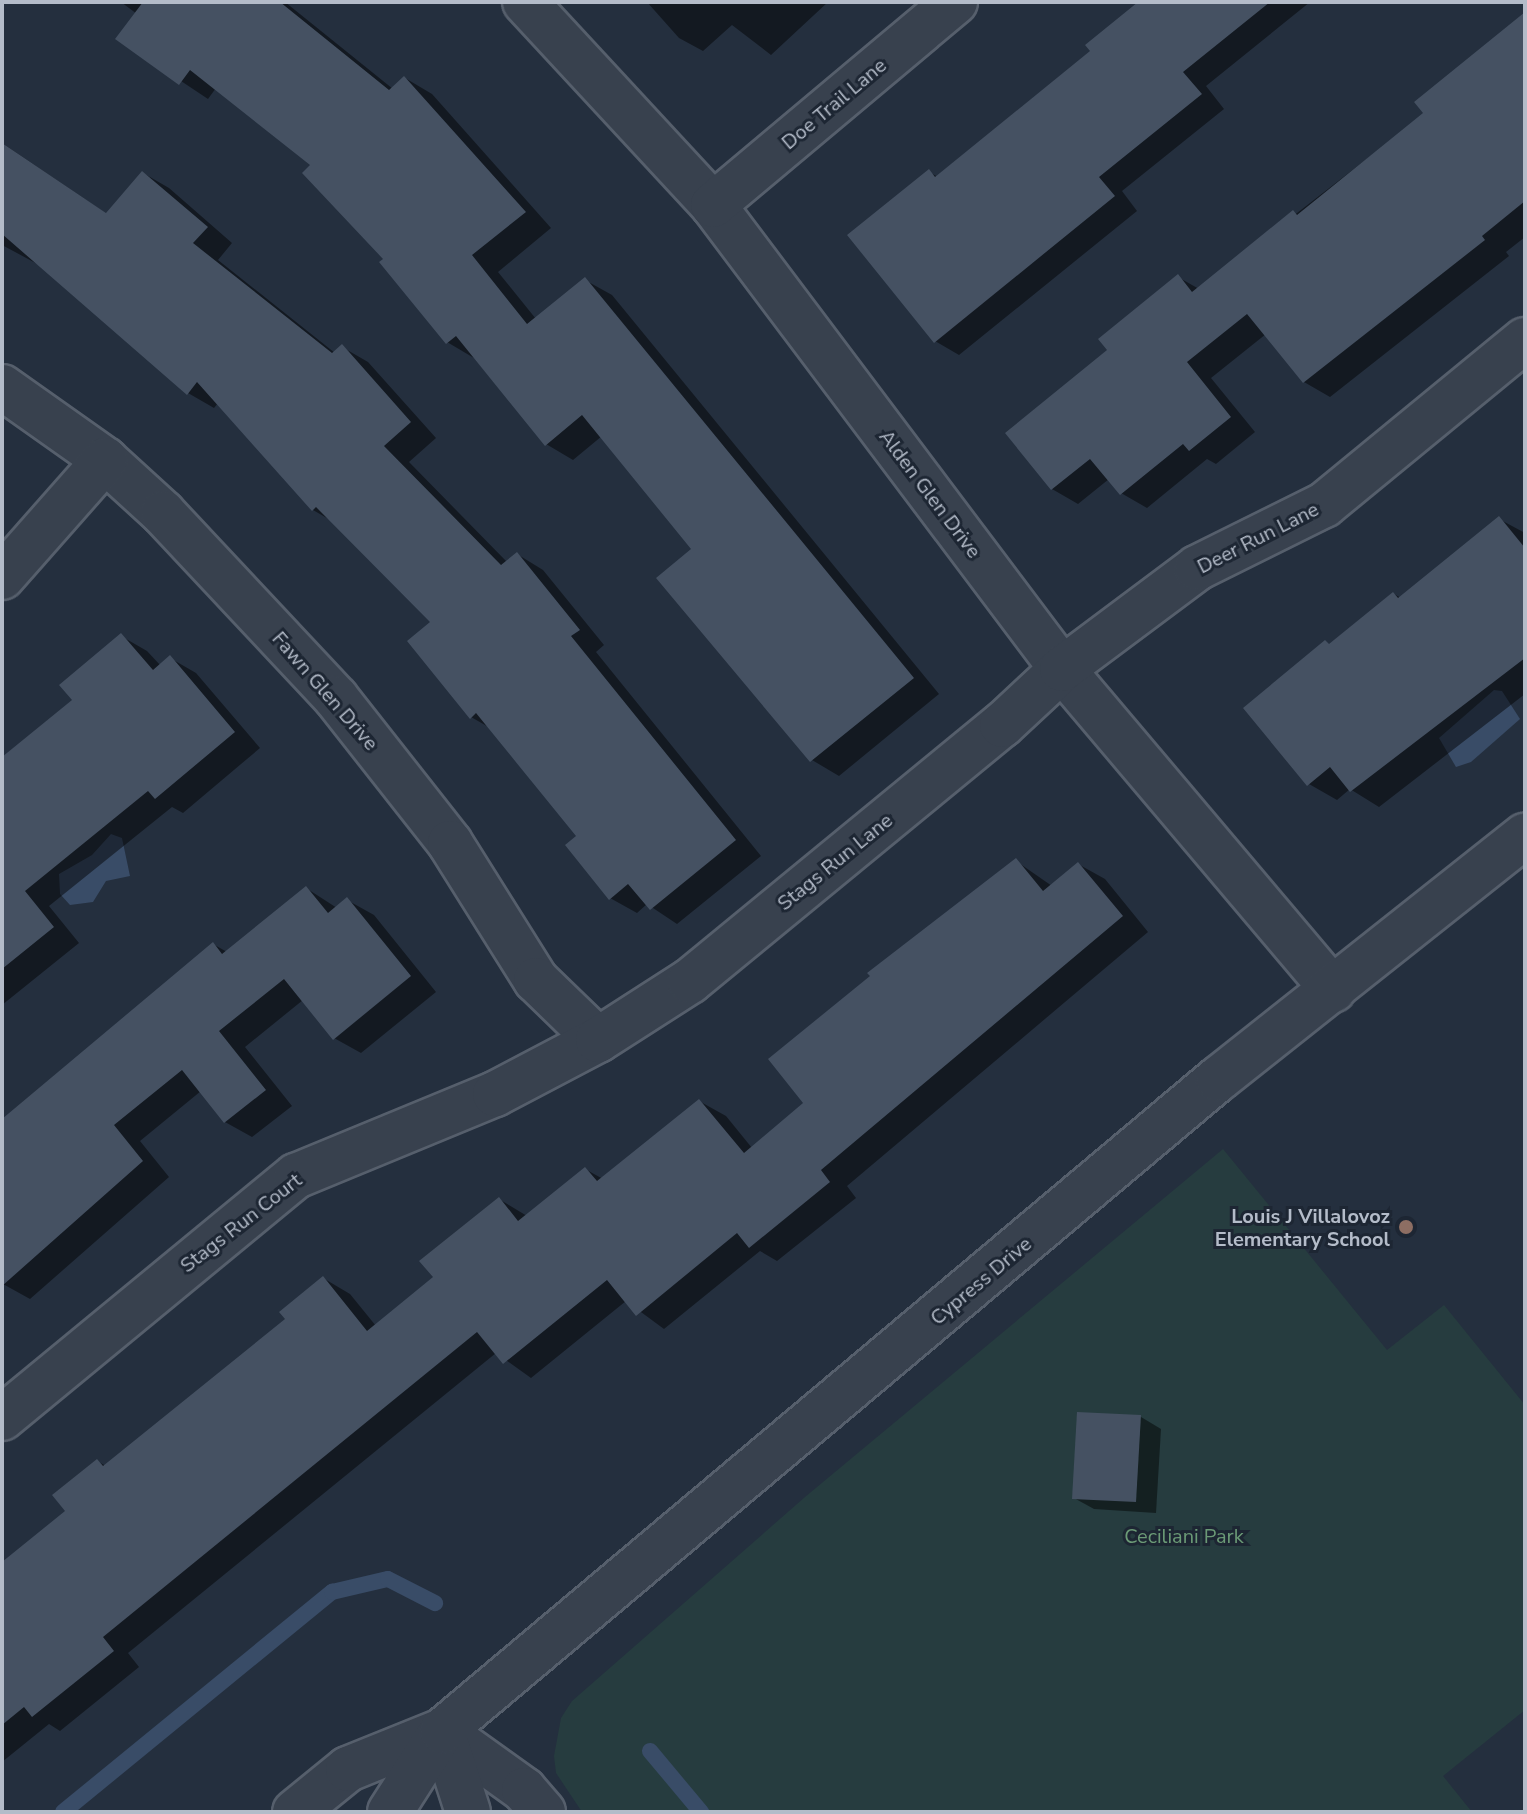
<!DOCTYPE html>
<style>
body{margin:0}
#map{position:relative;width:1527px;height:1814px;overflow:hidden;background:#242f3e;font-family:"Nunito Sans",sans-serif}
div>[style]{position:absolute}
[style*='--x']{left:calc(var(--x)*1px);top:calc(var(--y)*1px);width:calc(var(--w)*1px);rotate:calc(var(--a)*1deg)}
.green>*{inset:0;background:#263c3f}
.water>*{inset:0;background:#394c67}
.shadow>*{inset:0;background:#0007}
.stream>*{height:16px;margin:-8px;padding:0 8px;transform-origin:8px;border-radius:8px;background:#394c67}
.building>*{inset:0;background:#455162}
.roads{filter:drop-shadow(2px 0 #565f6c) drop-shadow(-2px 0 #565f6c) drop-shadow(0 2px #565f6c) drop-shadow(0 -2px #565f6c)}
.minor>*{height:44px;margin:-22px;padding:0 22px;transform-origin:22px;border-radius:22px;background:#38414e}
.dots>*{width:22px;height:22px;translate:-50% -50%;box-sizing:border-box;border:4px solid #1d2633;border-radius:50%}
span{translate:-50% -50%;white-space:nowrap;text-align:center;line-height:1.15;-webkit-text-stroke:6px #1d2633;paint-order:stroke}
.street-label{font-size:20px;color:#b4bcc9}
.poi-label{font-size:20px;color:#b4bcc9;font-weight:700}
.right{translate:-100% -50%;text-align:right}
.park-label{font-size:20px;color:#6b9a76}
.frame{position:absolute;inset:0;border:4px solid #b4bcc9;pointer-events:none}
</style>
<div id="map">
<div class="green">
<i style="clip-path:polygon(1223px 1149px,1387px 1350px,1444px 1305px,1525px 1405px,1525px 1710px,1443px 1776px,1472px 1812px,582px 1812px,556px 1773px,554px 1756px,561px 1718px,572px 1701px,805px 1497px)"></i>
</div>
<div class="water">
<i style="clip-path:polygon(1494px 690px,1502px 691px,1520px 719px,1471px 762px,1456px 767px,1439px 738px)"></i>
<i style="clip-path:polygon(111px 834px,122px 838px,130px 876px,106px 881px,93px 902px,70px 905px,60px 894px,59px 874px,92px 855px)"></i>
</div>
<div class="shadow">
<i style="clip-path:polygon(121px 2px,285px 2px,393px 89px,405px 78px,432px 94px,551px 228px,498px 272px,536px 319px,585px 280px,612px 295px,939px 694px,839px 776px,812px 760px,694px 550px,602px 436px,573px 460px,546px 444px,474px 358px,447px 342px,313px 165px,216px 88px,208px 99px,118px 39px,137px 14px)"></i>
<i style="clip-path:polygon(647px 2px,828px 2px,771px 55px,732px 25px,703px 51px,679px 38px)"></i>
<i style="clip-path:polygon(1141px 2px,1310px 2px,1206px 86px,1224px 109px,1122px 191px,1137px 211px,959px 355px,935px 341px,929px 172px,938px 177px,1092px 51px)"></i>
<i style="clip-path:polygon(1525px 13px,1525px 237px,1506px 252px,1509px 256px,1330px 397px,1304px 382px,1266px 334px,1211px 378px,1255px 432px,1216px 464px,1207px 459px,1147px 508px,1121px 493px,1109px 479px,1078px 504px,1052px 489px,1110px 351px,1178px 277px,1199px 289px,1426px 113px)"></i>
<i style="clip-path:polygon(2px 143px,107px 214px,143px 173px,169px 188px,232px 243px,218px 260px,335px 353px,342px 347px,368px 362px,436px 438px,409px 462px,507px 562px,517px 554px,543px 570px,604px 645px,596px 652px,761px 856px,677px 924px,647px 904px,637px 913px,610px 898px,579px 836px,492px 729px,471px 717px,433px 622px,332px 521px,313px 510px,218px 403px,214px 408px,188px 393px,43px 267px,2px 245px)"></i>
<i style="clip-path:polygon(1499px 519px,1525px 533px,1525px 694px,1379px 807px,1350px 789px,1337px 800px,1309px 784px,1331px 645px,1394px 594px,1401px 598px)"></i>
<i style="clip-path:polygon(121px 636px,147px 651px,161px 666px,170px 658px,196px 673px,260px 748px,183px 813px,172px 807px,49px 906px,79px 943px,2px 1005px,2px 795px)"></i>
<i style="clip-path:polygon(1016px 861px,1052px 886px,1078px 864px,1105px 879px,1148px 932px,847px 1186px,856px 1198px,777px 1261px,760px 1251px,664px 1329px,626px 1301px,531px 1378px,496px 1353px,128px 1653px,139px 1667px,60px 1731px,49px 1724px,2px 1762px,2px 1565px,68px 1511px,97px 1461px,106px 1466px,288px 1319px,323px 1278px,350px 1294px,376px 1326px,436px 1278px,499px 1199px,527px 1216px,585px 1169px,603px 1179px,699px 1101px,726px 1116px,752px 1148px,806px 1103px)"></i>
<i style="clip-path:polygon(306px 888px,337px 908px,347px 900px,374px 915px,436px 992px,361px 1053px,334px 1038px,303px 1000px,245px 1047px,292px 1106px,252px 1137px,225px 1122px,201px 1091px,140px 1141px,169px 1177px,30px 1299px,3px 1284px,2px 1122px,213px 944px,227px 952px)"></i>
<i style="clip-path:polygon(1079px 1414px,1141px 1417px,1161px 1429px,1156px 1513px,1094px 1509px,1074px 1498px)"></i>
</div>
<div class="stream">
<i style="--x:650;--y:1751;--w:80;--a:50.1"></i>
<i style="--x:63;--y:1812;--w:348;--a:-39.3"></i>
<i style="--x:332;--y:1592;--w:57;--a:-13.1"></i>
<i style="--x:388;--y:1579;--w:53;--a:27.1"></i>
</div>
<div class="building">
<i style="clip-path:polygon(143px 2px,280px 2px,389px 90px,404px 76px,526px 212px,472px 255px,527px 324px,585px 277px,914px 678px,810px 762px,656px 578px,691px 549px,582px 415px,545px 446px,456px 336px,446px 344px,379px 262px,383px 259px,302px 173px,310px 165px,190px 70px,179px 85px,115px 39px)"></i>
<i style="clip-path:polygon(1138px 2px,1270px 2px,1183px 72px,1202px 94px,1099px 177px,1115px 196px,934px 343px,847px 235px,929px 169px,935px 177px,1090px 51px,1085px 45px)"></i>
<i style="clip-path:polygon(1525px 12px,1525px 201px,1482px 236px,1485px 240px,1303px 383px,1247px 314px,1187px 362px,1231px 417px,1189px 451px,1183px 444px,1120px 495px,1090px 459px,1051px 490px,1005px 433px,1107px 350px,1098px 339px,1178px 274px,1192px 292px,1293px 210px,1297px 215px,1423px 113px,1414px 102px)"></i>
<i style="clip-path:polygon(2px 143px,106px 213px,142px 171px,208px 227px,193px 243px,332px 353px,342px 344px,411px 422px,384px 446px,501px 565px,517px 552px,580px 630px,571px 636px,736px 840px,650px 910px,628px 884px,609px 900px,565px 845px,576px 836px,476px 713px,470px 719px,407px 641px,430px 622px,316px 507px,312px 511px,197px 382px,187px 395px,2px 234px)"></i>
<i style="clip-path:polygon(1499px 516px,1525px 548px,1525px 658px,1350px 792px,1330px 767px,1307px 786px,1243px 708px,1325px 640px,1329px 644px,1393px 592px,1398px 598px)"></i>
<i style="clip-path:polygon(121px 633px,153px 670px,170px 655px,235px 732px,155px 799px,148px 791px,25px 891px,54px 927px,2px 969px,2px 757px,72px 700px,59px 685px)"></i>
<i style="clip-path:polygon(1016px 858px,1043px 891px,1078px 862px,1123px 916px,821px 1170px,830px 1182px,749px 1248px,737px 1233px,636px 1316px,607px 1280px,503px 1364px,477px 1332px,103px 1637px,114px 1651px,32px 1717px,24px 1707px,2px 1725px,2px 1562px,65px 1511px,52px 1495px,97px 1459px,103px 1466px,285px 1319px,279px 1312px,323px 1276px,367px 1331px,433px 1277px,419px 1261px,499px 1197px,518px 1221px,585px 1167px,597px 1181px,699px 1099px,744px 1153px,803px 1103px,768px 1059px,870px 976px,867px 973px)"></i>
<i style="clip-path:polygon(306px 886px,328px 913px,347px 897px,411px 976px,333px 1040px,284px 979px,219px 1031px,266px 1090px,224px 1123px,182px 1070px,114px 1125px,143px 1161px,2px 1286px,2px 1119px,213px 942px,222px 954px)"></i>
<i style="clip-path:polygon(1077px 1412px,1141px 1415px,1136px 1502px,1072px 1499px)"></i>
</div>
<div class="roads">
<div class="minor">
<i style="--x:525;--y:2;--w:277;--a:47.2"></i>
<i style="--x:713;--y:205;--w:581;--a:53.05"></i>
<i style="--x:1062;--y:669;--w:420;--a:49.8"></i>
<i style="--x:713;--y:205;--w:316;--a:-40"></i>
<i style="--x:2;--y:387;--w:126;--a:35.3"></i>
<i style="--x:105;--y:460;--w:79;--a:42.4"></i>
<i style="--x:163;--y:513;--w:253;--a:46.9"></i>
<i style="--x:336;--y:698;--w:184;--a:51.8"></i>
<i style="--x:450;--y:843;--w:162;--a:57.9"></i>
<i style="--x:536;--y:980;--w:86;--a:44.1"></i>
<i style="--x:2;--y:577;--w:156;--a:-48.6"></i>
<i style="--x:2;--y:1418;--w:381;--a:-39.5"></i>
<i style="--x:296;--y:1176;--w:215;--a:-22.4"></i>
<i style="--x:495;--y:1094;--w:116;--a:-27.7"></i>
<i style="--x:598;--y:1040;--w:109;--a:-32.7"></i>
<i style="--x:690;--y:981;--w:404;--a:-39.4"></i>
<i style="--x:1002;--y:725;--w:82;--a:-43"></i>
<i style="--x:1062;--y:669;--w:169;--a:-36.8"></i>
<i style="--x:1197;--y:568;--w:142;--a:-26.4"></i>
<i style="--x:1324;--y:505;--w:260;--a:-39.4"></i>
<i style="--x:442;--y:1731;--w:101;--a:35.7"></i>
<i style="--x:524;--y:1790;--w:29;--a:49"></i>
<i style="--x:442;--y:1731;--w:85;--a:72.2"></i>
<i style="--x:295;--y:1812;--w:68;--a:-39.1"></i>
<i style="--x:348;--y:1769;--w:101;--a:-22"></i>
<i style="--x:390;--y:1812;--w:96;--a:-57.3"></i>
<i style="--x:442;--y:1731;--w:1014;--a:-40.04"></i>
<i style="--x:1218;--y:1079;--w:392;--a:-38.4"></i>
</div>
</div>
<div class="dots">
<i style="left:1406px;top:1227px;background:#8d6e63"></i>
</div>
<div class="street-label">
<span style="left:834px;top:104px;rotate:-40deg">Doe Trail Lane</span>
<span style="left:930px;top:494px;rotate:53deg">Alden Glen Drive</span>
<span style="left:1258px;top:538px;rotate:-27deg">Deer Run Lane</span>
<span style="left:325px;top:691px;rotate:49deg">Fawn Glen Drive</span>
<span style="left:835px;top:862px;rotate:-39deg">Stags Run Lane</span>
<span style="left:241px;top:1223px;rotate:-38deg">Stags Run Court</span>
<span style="left:981px;top:1281px;rotate:-40deg">Cypress Drive</span>
</div>
<div class="poi-label">
<span class="right" style="left:1390px;top:1228px">Louis J Villalovoz<br>Elementary School</span>
</div>
<div class="park-label">
<span style="left:1184px;top:1536px">Ceciliani Park</span>
</div>
<div class="frame"></div>
</div>
